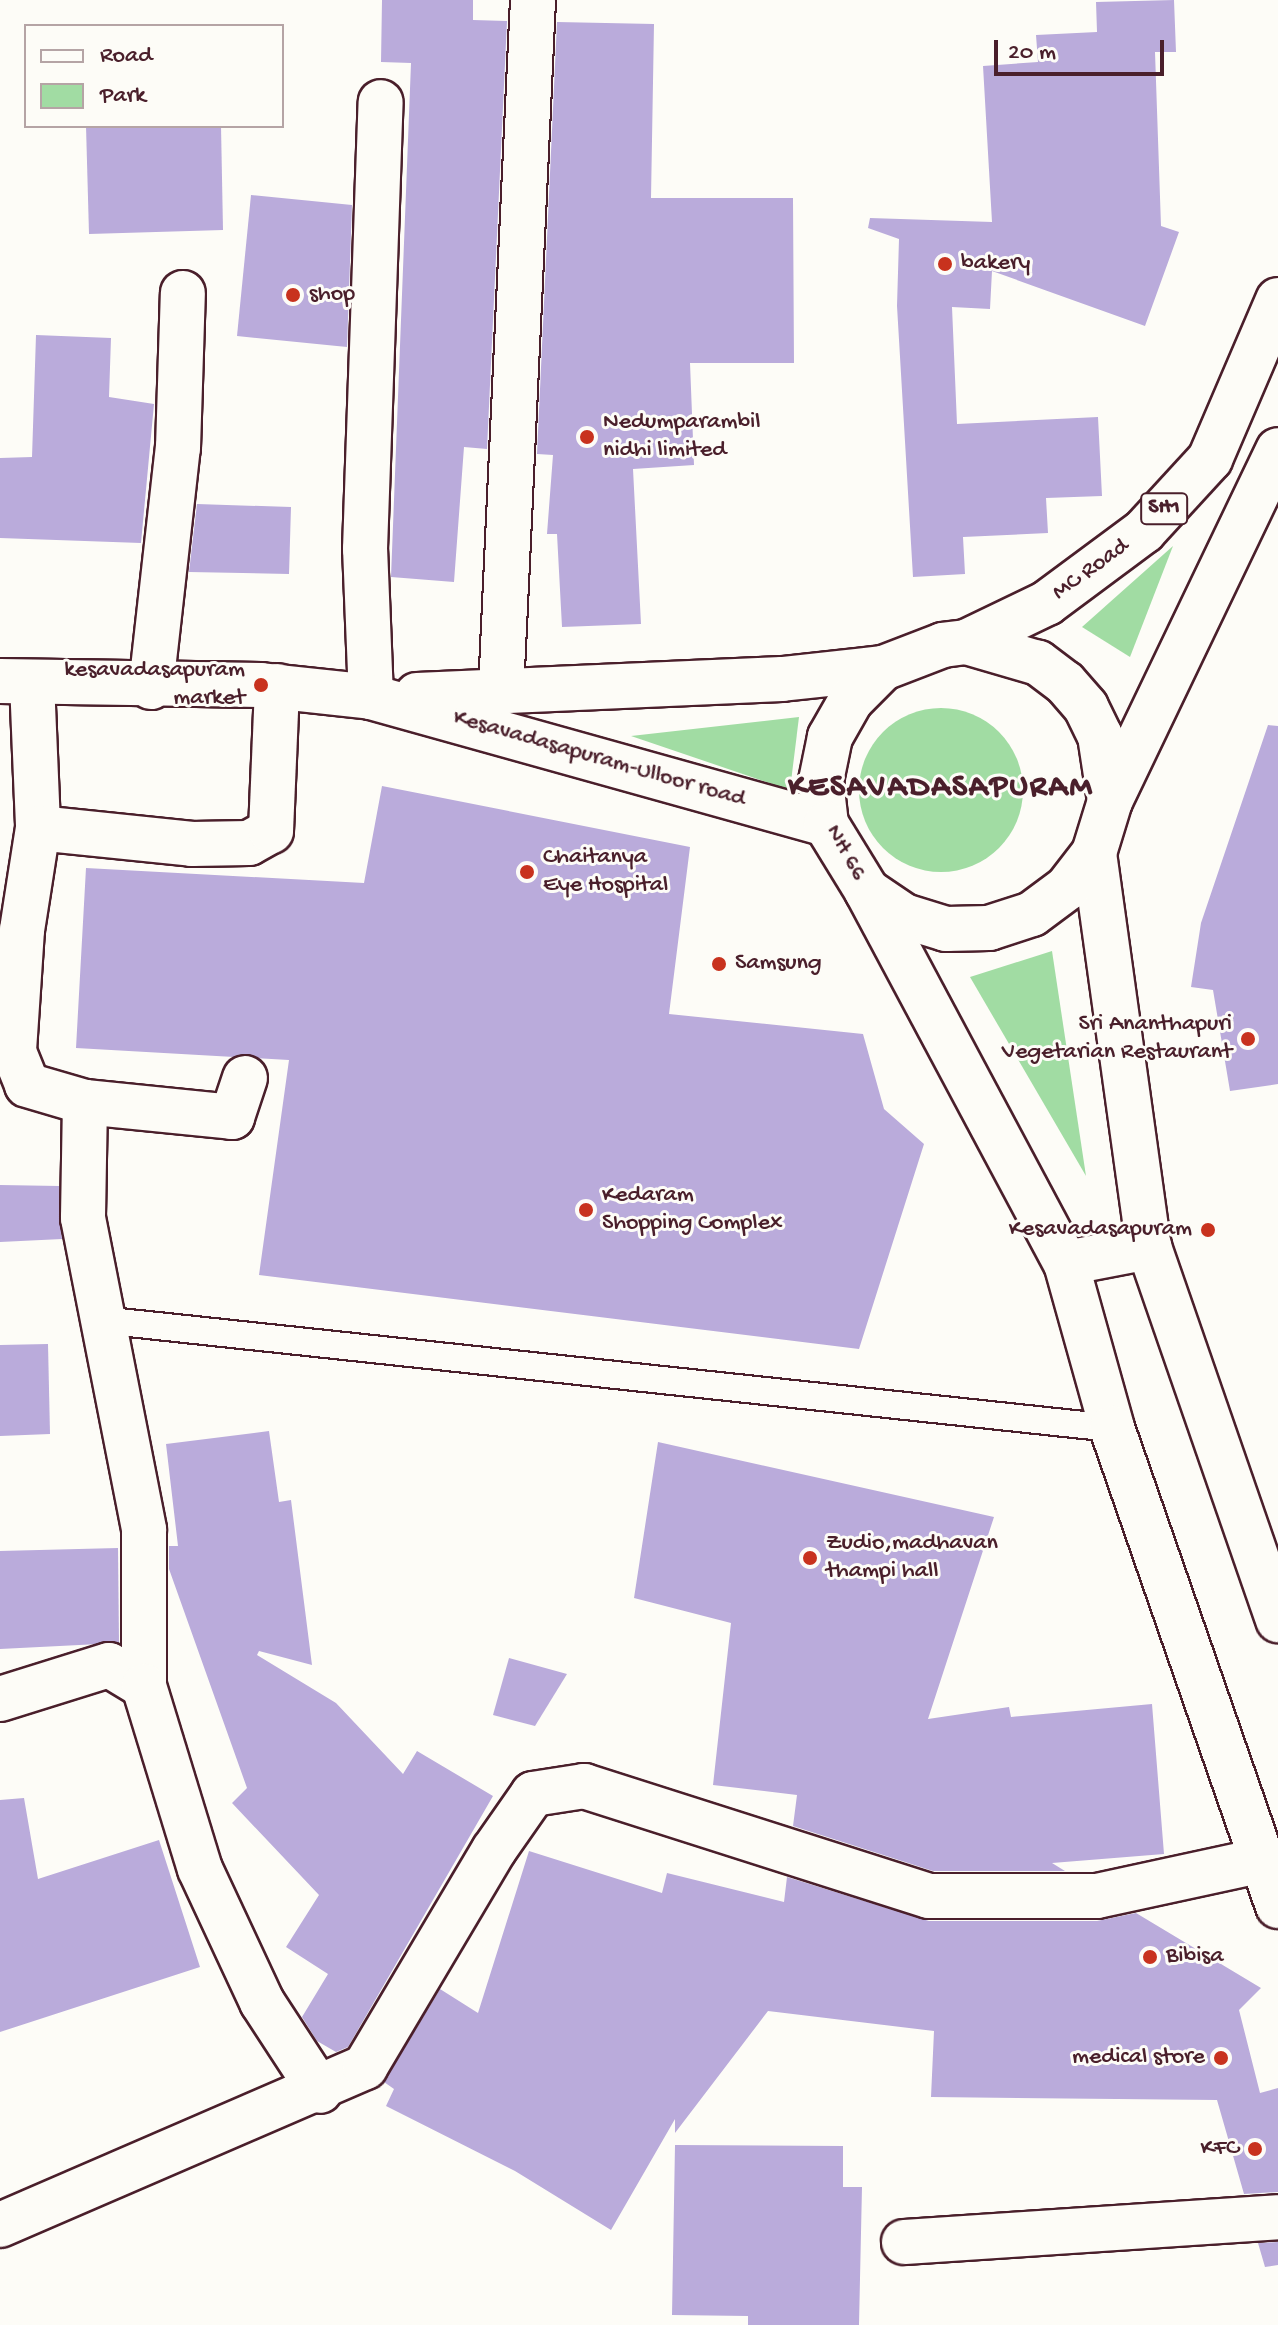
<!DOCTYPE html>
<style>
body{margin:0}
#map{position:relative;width:1278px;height:2325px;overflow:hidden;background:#fdfcf7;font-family:"Gochi Hand",sans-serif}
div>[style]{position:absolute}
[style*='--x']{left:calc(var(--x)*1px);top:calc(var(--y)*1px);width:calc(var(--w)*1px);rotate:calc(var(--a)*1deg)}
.green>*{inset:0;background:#a1dca3}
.round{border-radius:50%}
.building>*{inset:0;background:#baabdb}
.roads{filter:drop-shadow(2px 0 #4a1f2b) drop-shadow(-2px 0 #4a1f2b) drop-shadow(0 2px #4a1f2b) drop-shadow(0 -2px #4a1f2b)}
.lane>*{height:26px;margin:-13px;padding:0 13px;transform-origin:13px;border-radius:13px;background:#fdfcf7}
.street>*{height:44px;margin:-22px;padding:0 22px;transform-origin:22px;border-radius:22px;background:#fdfcf7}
.secondary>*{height:44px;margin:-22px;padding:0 22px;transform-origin:22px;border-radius:22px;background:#fdfcf7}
.primary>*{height:44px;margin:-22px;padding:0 22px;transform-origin:22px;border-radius:22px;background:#fdfcf7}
.dots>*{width:22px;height:22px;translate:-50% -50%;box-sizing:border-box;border:4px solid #fdfcf7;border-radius:50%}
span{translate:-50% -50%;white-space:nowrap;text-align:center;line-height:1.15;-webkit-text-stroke:6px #fdfcf7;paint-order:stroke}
.shield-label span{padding:2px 6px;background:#fdfcf7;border:2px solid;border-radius:6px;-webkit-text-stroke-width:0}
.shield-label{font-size:22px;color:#4a1f2b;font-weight:700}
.poi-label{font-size:24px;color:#4a1f2b}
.left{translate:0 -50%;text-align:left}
.right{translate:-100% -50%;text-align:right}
.street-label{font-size:24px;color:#4a1f2b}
.district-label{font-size:32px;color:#4a1f2b;font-weight:700;letter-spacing:2px}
.legend{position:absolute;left:24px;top:24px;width:260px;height:104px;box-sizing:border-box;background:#fdfcf7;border:2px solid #b5a4a5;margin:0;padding:10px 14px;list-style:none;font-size:24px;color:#4a1f2b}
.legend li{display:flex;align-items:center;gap:16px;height:40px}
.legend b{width:40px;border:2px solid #b5a4a5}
.scale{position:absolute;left:994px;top:40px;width:170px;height:36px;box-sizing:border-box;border:4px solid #4a1f2b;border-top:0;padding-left:10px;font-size:24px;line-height:28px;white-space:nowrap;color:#4a1f2b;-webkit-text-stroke:6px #fdfcf7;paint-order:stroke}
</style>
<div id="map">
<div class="green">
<i style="clip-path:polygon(1173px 546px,1130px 657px,1082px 627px)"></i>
<i class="round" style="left:859px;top:708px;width:164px;height:164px"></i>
<i style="clip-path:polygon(799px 717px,790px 790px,631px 736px)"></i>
<i style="clip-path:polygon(1052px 951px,1086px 1176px,970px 977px)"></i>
</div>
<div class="building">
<i style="clip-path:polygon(382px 0,473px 0,473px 20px,507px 21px,487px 449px,464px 447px,454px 582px,391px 577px,411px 63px,381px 62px)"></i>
<i style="clip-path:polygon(1174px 0,1176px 52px,1155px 52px,1161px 226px,1179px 232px,1145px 326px,992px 271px,990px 309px,952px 307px,957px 424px,1098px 417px,1102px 496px,1046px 498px,1048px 533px,963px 537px,965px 574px,913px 577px,897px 306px,899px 239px,868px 228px,870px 218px,992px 222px,983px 66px,1038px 62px,1036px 35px,1097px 32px,1096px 2px)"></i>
<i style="clip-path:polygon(557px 22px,654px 24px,651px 198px,793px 198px,794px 363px,690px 363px,694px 465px,633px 469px,641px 624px,562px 627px,557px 534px,547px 534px,553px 455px,537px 454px)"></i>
<i style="clip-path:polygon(86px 126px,221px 126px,223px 230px,89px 234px)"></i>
<i style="clip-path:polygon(251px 195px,352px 205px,347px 347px,237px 336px)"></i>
<i style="clip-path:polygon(36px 335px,111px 338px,109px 397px,154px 404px,141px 543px,0 538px,0 458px,32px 457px)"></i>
<i style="clip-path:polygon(197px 504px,291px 507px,289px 574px,189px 572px)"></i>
<i style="clip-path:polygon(1268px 725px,1278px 726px,1278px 1084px,1230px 1091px,1213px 990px,1191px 987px,1201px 923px)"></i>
<i style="clip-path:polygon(382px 786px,690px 847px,669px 1014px,863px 1034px,884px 1109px,924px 1144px,859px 1349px,259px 1275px,289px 1060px,76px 1048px,86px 868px,364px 883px)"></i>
<i style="clip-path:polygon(0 1185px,59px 1186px,62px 1239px,0 1242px)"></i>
<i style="clip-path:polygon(48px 1344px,50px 1434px,0 1436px,0 1345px)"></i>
<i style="clip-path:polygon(269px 1431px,279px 1502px,291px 1500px,312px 1665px,259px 1651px,257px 1655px,336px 1703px,403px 1774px,417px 1751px,493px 1796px,348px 2047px,336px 2052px,317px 2041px,302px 2017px,328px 1974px,286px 1947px,319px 1895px,232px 1803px,247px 1788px,169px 1569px,169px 1546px,178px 1546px,166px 1444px)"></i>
<i style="clip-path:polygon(658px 1442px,994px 1517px,928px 1719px,1009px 1707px,1011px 1717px,1152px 1704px,1164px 1854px,1052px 1863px,1065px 1871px,933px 1871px,793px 1826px,797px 1795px,713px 1785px,731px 1623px,634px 1598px)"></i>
<i style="clip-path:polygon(118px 1548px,119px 1643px,0 1649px,0 1551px)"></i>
<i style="clip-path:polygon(509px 1658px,567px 1674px,535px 1726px,493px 1715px)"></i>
<i style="clip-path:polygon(24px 1798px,38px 1879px,159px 1840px,200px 1967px,0 2032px,0 1800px)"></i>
<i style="clip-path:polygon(529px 1851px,662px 1893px,667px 1873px,784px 1902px,787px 1877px,929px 1921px,1097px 1921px,1136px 1913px,1261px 1988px,1239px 2010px,1260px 2093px,1278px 2088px,1278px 2192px,1244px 2194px,1217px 2100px,931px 2097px,934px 2031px,768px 2011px,675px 2133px,675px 2119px,611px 2230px,515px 2171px,386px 2106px,394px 2089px,384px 2082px,440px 1989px,478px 2013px)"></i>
<i style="clip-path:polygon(675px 2145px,843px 2146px,843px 2187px,862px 2187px,859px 2325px,748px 2325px,748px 2316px,672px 2315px)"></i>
<i style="clip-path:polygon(1278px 2242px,1278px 2265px,1265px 2267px,1258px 2243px)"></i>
</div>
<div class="roads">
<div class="lane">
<i style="--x:101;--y:1320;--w:1017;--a:6.1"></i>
</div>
<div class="street">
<i style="--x:32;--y:682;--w:146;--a:87.6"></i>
<i style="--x:38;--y:828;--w:103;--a:98.9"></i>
<i style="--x:22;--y:930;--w:122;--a:93.8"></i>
<i style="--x:14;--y:1052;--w:35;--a:68"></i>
<i style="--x:27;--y:1085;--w:60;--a:16.3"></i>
<i style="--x:85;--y:1102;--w:148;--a:5.8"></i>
<i style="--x:232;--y:1117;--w:41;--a:-71.6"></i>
<i style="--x:151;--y:687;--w:241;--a:-83.6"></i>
<i style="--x:178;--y:448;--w:155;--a:-88.2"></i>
<i style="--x:501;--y:691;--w:692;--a:-87.35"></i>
<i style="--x:371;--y:697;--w:148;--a:-92.3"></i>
<i style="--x:365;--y:549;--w:447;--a:-88"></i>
<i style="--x:38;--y:828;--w:155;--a:5.9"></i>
<i style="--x:192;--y:844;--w:57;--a:-1"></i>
<i style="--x:249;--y:843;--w:25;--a:-29"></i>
<i style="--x:271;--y:831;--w:145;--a:-87.6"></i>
<i style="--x:85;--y:1102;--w:116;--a:91"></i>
<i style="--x:83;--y:1218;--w:318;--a:78.9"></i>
<i style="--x:144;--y:1530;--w:156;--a:90"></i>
<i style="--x:0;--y:1699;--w:114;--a:-17.3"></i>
<i style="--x:109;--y:1665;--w:41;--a:31"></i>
<i style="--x:144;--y:1686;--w:191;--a:73"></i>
<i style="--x:200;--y:1869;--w:147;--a:65"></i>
<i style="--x:262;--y:2002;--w:106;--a:56.9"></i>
<i style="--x:0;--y:2225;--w:398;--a:-23.4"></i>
<i style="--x:365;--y:2067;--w:252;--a:-59.3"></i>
<i style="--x:494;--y:1850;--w:68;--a:-55.1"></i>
<i style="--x:533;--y:1794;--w:52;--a:-8.9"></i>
<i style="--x:584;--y:1786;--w:362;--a:17.7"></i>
<i style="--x:929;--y:1896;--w:168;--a:0"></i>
<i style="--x:1097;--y:1896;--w:170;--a:-12.2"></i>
<i style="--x:904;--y:2242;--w:375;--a:-3.8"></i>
</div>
<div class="secondary">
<i style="--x:0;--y:681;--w:261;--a:0.9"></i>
<i style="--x:261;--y:685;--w:111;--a:6.2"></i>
<i style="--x:371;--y:697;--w:472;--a:15.6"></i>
<i style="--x:417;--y:695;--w:365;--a:-2.5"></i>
<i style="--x:782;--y:679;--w:102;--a:-6.2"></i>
</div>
<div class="primary">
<i style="--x:966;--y:642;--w:90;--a:-25.7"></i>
<i style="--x:1047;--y:603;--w:121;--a:-36.6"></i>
<i style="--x:1144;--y:531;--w:98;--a:-47.5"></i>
<i style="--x:1210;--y:459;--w:173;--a:-66.8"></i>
<i style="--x:1110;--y:801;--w:389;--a:-64.4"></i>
<i style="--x:1094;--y:853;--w:398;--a:82.1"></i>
<i style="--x:1149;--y:1247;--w:395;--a:70.9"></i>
<i style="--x:867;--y:891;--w:45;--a:34"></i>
<i style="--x:904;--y:916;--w:44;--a:17.2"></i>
<i style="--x:946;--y:929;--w:43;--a:-1.3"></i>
<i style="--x:989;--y:928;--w:45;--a:-18"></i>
<i style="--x:1032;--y:914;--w:44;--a:-36.6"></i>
<i style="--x:1067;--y:888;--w:44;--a:-52.4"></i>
<i style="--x:1094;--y:853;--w:54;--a:-72.9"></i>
<i style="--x:1110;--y:801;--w:66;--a:-98.7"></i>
<i style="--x:1100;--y:736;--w:32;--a:-116"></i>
<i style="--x:1086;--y:707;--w:32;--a:-131"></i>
<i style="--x:1065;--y:683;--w:34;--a:-143"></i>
<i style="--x:1038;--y:663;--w:75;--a:-163.7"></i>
<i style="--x:966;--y:642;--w:23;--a:173"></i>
<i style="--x:943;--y:645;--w:64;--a:159"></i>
<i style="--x:883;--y:668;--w:45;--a:135"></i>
<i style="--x:851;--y:700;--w:43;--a:119.6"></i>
<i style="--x:830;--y:737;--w:45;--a:101.6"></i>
<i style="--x:821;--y:781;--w:43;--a:83.4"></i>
<i style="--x:826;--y:824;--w:79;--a:58.5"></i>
<i style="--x:867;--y:891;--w:422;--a:61.9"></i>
<i style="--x:1066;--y:1263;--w:171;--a:74.4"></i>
<i style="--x:1112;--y:1428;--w:506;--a:70.85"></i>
<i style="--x:1066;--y:1263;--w:85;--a:-10.9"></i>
</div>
</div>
<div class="dots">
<i style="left:945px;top:264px;background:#c8321e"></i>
<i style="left:293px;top:295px;background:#c8321e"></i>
<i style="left:587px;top:437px;background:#c8321e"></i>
<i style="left:261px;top:685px;background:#c8321e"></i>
<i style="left:527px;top:872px;background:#c8321e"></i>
<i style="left:719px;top:964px;background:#c8321e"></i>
<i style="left:1248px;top:1039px;background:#c8321e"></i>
<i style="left:586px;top:1210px;background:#c8321e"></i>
<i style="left:1208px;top:1230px;background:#c8321e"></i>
<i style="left:810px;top:1558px;background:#c8321e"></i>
<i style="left:1150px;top:1957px;background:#c8321e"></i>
<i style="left:1221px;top:2058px;background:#c8321e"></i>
<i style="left:1255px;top:2149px;background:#c8321e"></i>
</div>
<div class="shield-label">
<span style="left:1164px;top:509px">SH1</span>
</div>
<div class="poi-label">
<span class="left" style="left:961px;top:264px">bakery</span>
<span class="left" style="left:309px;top:295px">shop</span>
<span class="left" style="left:603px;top:437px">Nedumparambil<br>nidhi limited</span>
<span class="right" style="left:245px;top:685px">kesavadasapuram<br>market</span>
<span class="left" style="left:543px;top:872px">Chaitanya<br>Eye Hospital</span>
<span class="left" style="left:735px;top:964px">Samsung</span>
<span class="right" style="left:1232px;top:1039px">Sri Ananthapuri<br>Vegetarian Restaurant</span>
<span class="left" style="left:602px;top:1210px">Kedaram<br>Shopping Complex</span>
<span class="right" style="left:1192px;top:1230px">Kesavadasapuram</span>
<span class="left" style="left:826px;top:1558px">Zudio,madhavan<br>thampi hall</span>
<span class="left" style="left:1166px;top:1957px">Bibisa</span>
<span class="right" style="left:1205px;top:2058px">medical store</span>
<span class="right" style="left:1239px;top:2149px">KFC</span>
</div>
<div class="street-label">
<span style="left:1091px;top:570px;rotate:-36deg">MC Road</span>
<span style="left:599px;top:759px;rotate:16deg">Kesavadasapuram-Ulloor road</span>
<span style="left:845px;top:853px;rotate:61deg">NH 66</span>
</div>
<div class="district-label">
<span style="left:941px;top:788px">KESAVADASAPURAM</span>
</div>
<ul class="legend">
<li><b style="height:10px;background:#fdfcf7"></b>Road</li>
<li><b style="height:22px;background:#a1dca3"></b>Park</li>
</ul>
<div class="scale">20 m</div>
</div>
